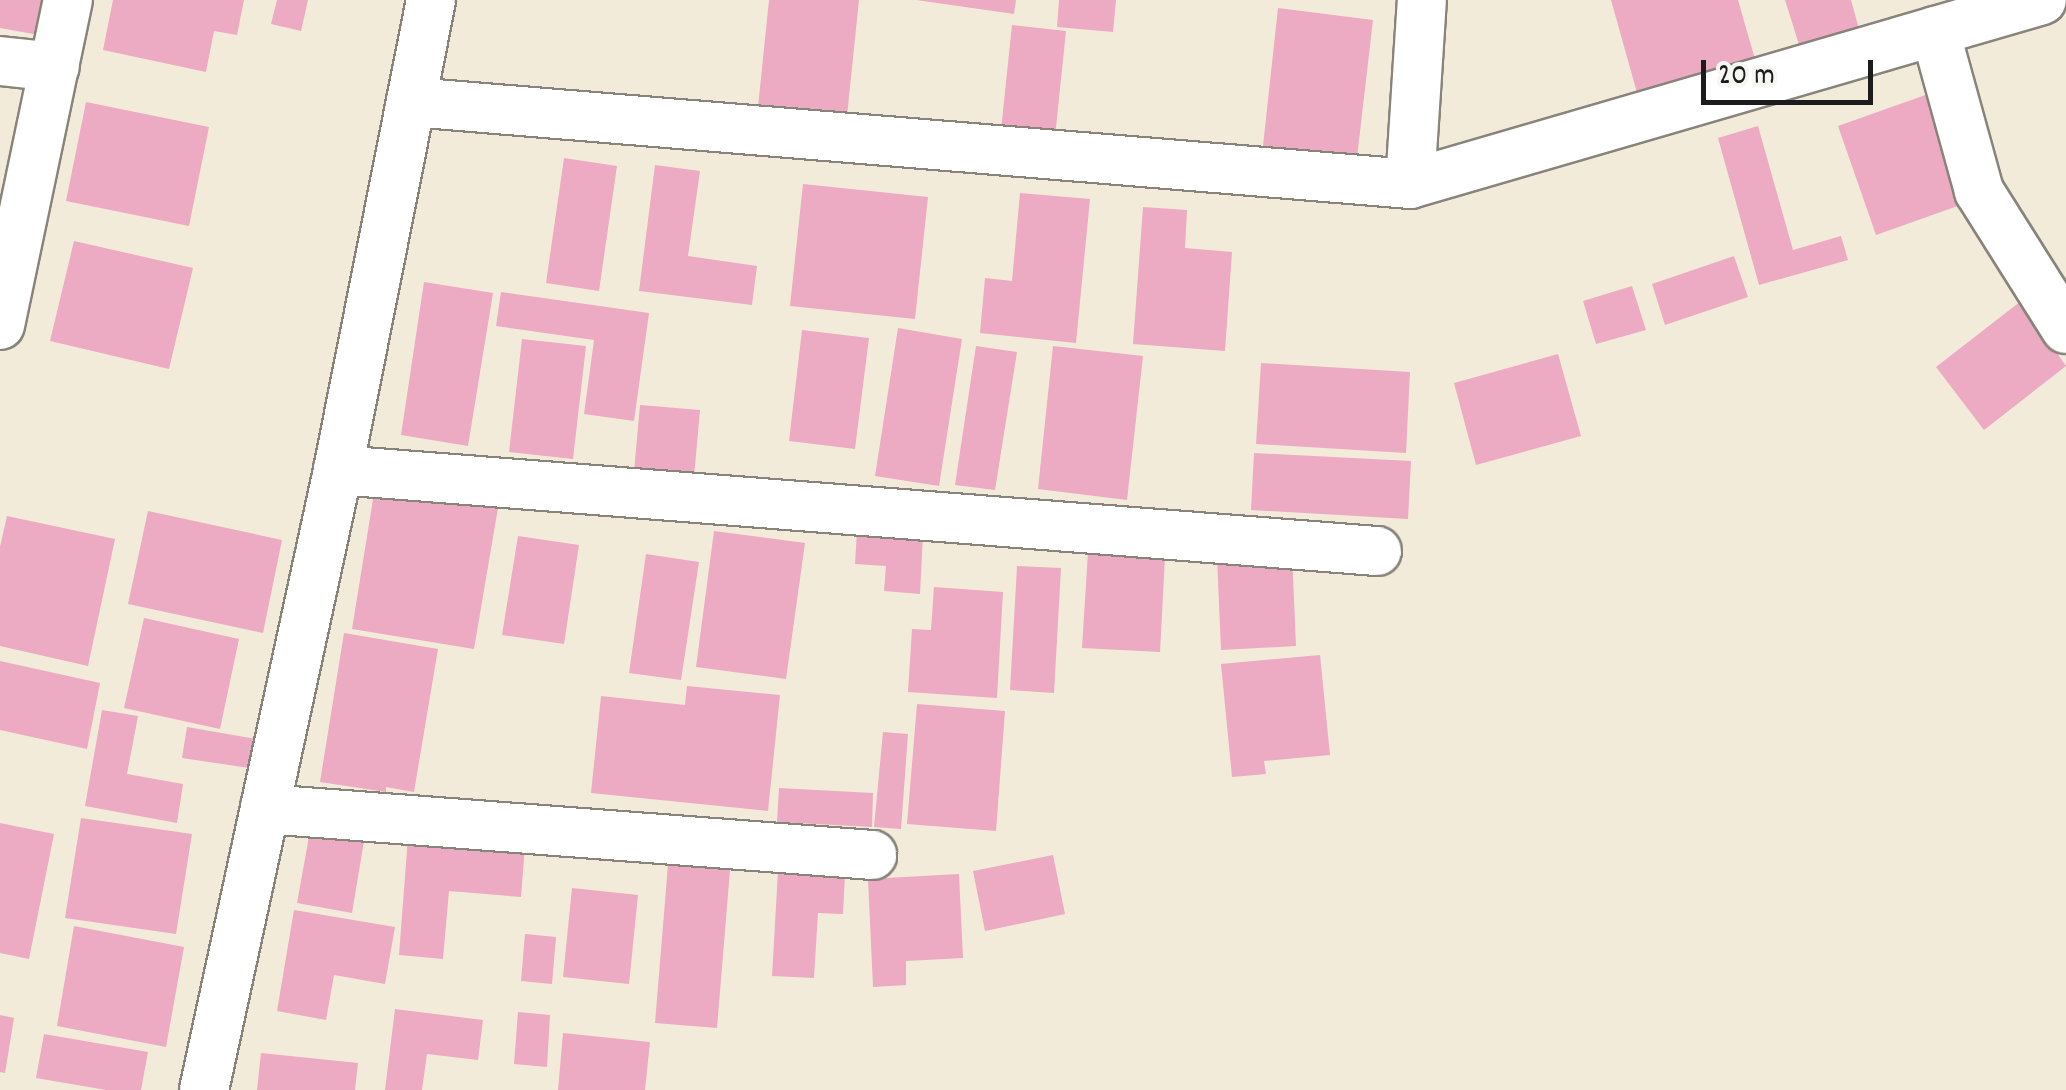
<!DOCTYPE html>
<style>
body{margin:0}
#map{position:relative;width:2066px;height:1090px;overflow:hidden;background:#f3ebda;font-family:Dekko,sans-serif}
div>[style]{position:absolute}
[style*='--x']{left:calc(var(--x)*1px);top:calc(var(--y)*1px);width:calc(var(--w)*1px);rotate:calc(var(--a)*1deg)}
.building>*{inset:0;background:#ecaac3}
.roads{filter:drop-shadow(2px 0 #88847b) drop-shadow(-2px 0 #88847b) drop-shadow(0 2px #88847b) drop-shadow(0 -2px #88847b)}
.minor>*{height:48px;margin:-24px;padding:0 24px;transform-origin:24px;border-radius:24px;background:#fff}
span{translate:-50% -50%;white-space:nowrap;text-align:center;line-height:1.15;-webkit-text-stroke:8px #f6f6f2;paint-order:stroke}
.scale{position:absolute;left:1701px;top:60px;width:172px;height:45px;box-sizing:border-box;border:5px solid #1c1c1c;border-top:0;padding-left:12px;font-size:30px;line-height:35px;white-space:nowrap;color:#1c1c1c;-webkit-text-stroke:8px #f6f6f2;paint-order:stroke}
</style>
<div id="map">
<div class="building">
<i style="clip-path:polygon(0 0,45px 0,39px 35px,0 28px)"></i>
<i style="clip-path:polygon(113px 0,244px 0,237px 35px,214px 31px,206px 72px,103px 50px)"></i>
<i style="clip-path:polygon(277px 0,308px 0,301px 31px,271px 24px)"></i>
<i style="clip-path:polygon(769px 0,859px 0,847px 116px,758px 107px)"></i>
<i style="clip-path:polygon(916px 0,1016px 0,1014px 14px)"></i>
<i style="clip-path:polygon(1059px 0,1116px 0,1113px 32px,1057px 27px)"></i>
<i style="clip-path:polygon(1611px 0,1738px 0,1759px 73px,1641px 107px)"></i>
<i style="clip-path:polygon(1785px 0,1851px 0,1861px 36px,1802px 54px)"></i>
<i style="clip-path:polygon(1278px 8px,1373px 20px,1356px 166px,1262px 155px)"></i>
<i style="clip-path:polygon(1012px 25px,1066px 31px,1055px 137px,1001px 130px)"></i>
<i style="clip-path:polygon(1931px 93px,1969px 202px,1876px 235px,1838px 126px)"></i>
<i style="clip-path:polygon(86px 102px,209px 127px,189px 226px,66px 201px)"></i>
<i style="clip-path:polygon(1758px 126px,1793px 250px,1841px 236px,1848px 260px,1759px 285px,1718px 138px)"></i>
<i style="clip-path:polygon(564px 158px,617px 166px,599px 291px,546px 283px)"></i>
<i style="clip-path:polygon(655px 165px,700px 171px,688px 256px,757px 266px,752px 305px,639px 291px)"></i>
<i style="clip-path:polygon(803px 184px,928px 197px,915px 319px,790px 306px)"></i>
<i style="clip-path:polygon(1020px 193px,1090px 199px,1076px 343px,980px 333px,985px 278px,1012px 281px)"></i>
<i style="clip-path:polygon(1143px 207px,1187px 210px,1185px 248px,1232px 252px,1225px 351px,1133px 344px)"></i>
<i style="clip-path:polygon(74px 241px,193px 268px,169px 369px,50px 341px)"></i>
<i style="clip-path:polygon(1734px 256px,1748px 297px,1665px 325px,1652px 284px)"></i>
<i style="clip-path:polygon(424px 282px,493px 293px,468px 446px,401px 435px)"></i>
<i style="clip-path:polygon(1632px 286px,1646px 330px,1596px 344px,1583px 301px)"></i>
<i style="clip-path:polygon(501px 292px,649px 313px,634px 421px,584px 414px,594px 340px,496px 326px)"></i>
<i style="clip-path:polygon(2021px 301px,2066px 366px,1984px 430px,1936px 367px)"></i>
<i style="clip-path:polygon(898px 328px,962px 339px,939px 486px,875px 476px)"></i>
<i style="clip-path:polygon(802px 330px,869px 338px,855px 449px,789px 441px)"></i>
<i style="clip-path:polygon(522px 339px,586px 346px,573px 459px,509px 452px)"></i>
<i style="clip-path:polygon(976px 346px,1017px 352px,995px 490px,955px 485px)"></i>
<i style="clip-path:polygon(1053px 346px,1143px 356px,1127px 500px,1038px 489px)"></i>
<i style="clip-path:polygon(1558px 354px,1581px 436px,1476px 465px,1454px 383px)"></i>
<i style="clip-path:polygon(1261px 363px,1410px 372px,1406px 453px,1256px 444px)"></i>
<i style="clip-path:polygon(640px 405px,700px 410px,694px 477px,634px 472px)"></i>
<i style="clip-path:polygon(1254px 453px,1411px 461px,1408px 519px,1251px 510px)"></i>
<i style="clip-path:polygon(376px 481px,499px 502px,474px 649px,352px 629px)"></i>
<i style="clip-path:polygon(148px 511px,282px 540px,263px 633px,128px 604px)"></i>
<i style="clip-path:polygon(7px 516px,115px 539px,88px 666px,0 646px,0 547px)"></i>
<i style="clip-path:polygon(714px 531px,805px 543px,786px 679px,696px 667px)"></i>
<i style="clip-path:polygon(857px 531px,923px 535px,920px 594px,884px 591px,886px 566px,855px 564px)"></i>
<i style="clip-path:polygon(518px 536px,579px 545px,564px 644px,502px 635px)"></i>
<i style="clip-path:polygon(1088px 552px,1165px 557px,1160px 652px,1082px 648px)"></i>
<i style="clip-path:polygon(1292px 553px,1296px 646px,1221px 650px,1217px 557px)"></i>
<i style="clip-path:polygon(646px 554px,699px 562px,681px 680px,629px 673px)"></i>
<i style="clip-path:polygon(1017px 566px,1061px 568px,1054px 693px,1010px 690px)"></i>
<i style="clip-path:polygon(934px 587px,1003px 592px,997px 698px,908px 692px,912px 629px,931px 630px)"></i>
<i style="clip-path:polygon(144px 618px,239px 639px,220px 729px,124px 708px)"></i>
<i style="clip-path:polygon(344px 633px,438px 649px,414px 792px,386px 787px,386px 792px,320px 782px)"></i>
<i style="clip-path:polygon(1320px 655px,1330px 755px,1264px 761px,1266px 774px,1232px 777px,1221px 664px)"></i>
<i style="clip-path:polygon(0 661px,100px 683px,87px 749px,0 730px)"></i>
<i style="clip-path:polygon(687px 686px,780px 695px,768px 811px,591px 793px,601px 696px,685px 705px)"></i>
<i style="clip-path:polygon(917px 704px,1005px 711px,996px 831px,907px 824px)"></i>
<i style="clip-path:polygon(102px 710px,138px 716px,127px 774px,183px 784px,177px 823px,85px 806px)"></i>
<i style="clip-path:polygon(187px 727px,268px 741px,262px 770px,182px 758px)"></i>
<i style="clip-path:polygon(883px 732px,908px 734px,901px 829px,874px 827px)"></i>
<i style="clip-path:polygon(779px 788px,873px 793px,872px 827px,777px 822px)"></i>
<i style="clip-path:polygon(81px 818px,192px 834px,176px 934px,65px 918px)"></i>
<i style="clip-path:polygon(0 823px,54px 834px,29px 959px,0 953px)"></i>
<i style="clip-path:polygon(310px 831px,364px 841px,352px 913px,297px 903px)"></i>
<i style="clip-path:polygon(408px 837px,525px 846px,521px 897px,449px 891px,443px 959px,399px 955px)"></i>
<i style="clip-path:polygon(1053px 855px,1065px 914px,985px 931px,973px 871px)"></i>
<i style="clip-path:polygon(668px 865px,730px 870px,717px 1028px,655px 1023px)"></i>
<i style="clip-path:polygon(778px 871px,845px 874px,843px 914px,818px 913px,814px 978px,772px 976px)"></i>
<i style="clip-path:polygon(959px 874px,963px 958px,906px 961px,906px 985px,873px 987px,868px 879px)"></i>
<i style="clip-path:polygon(572px 888px,638px 895px,629px 984px,563px 977px)"></i>
<i style="clip-path:polygon(294px 910px,395px 927px,385px 984px,334px 975px,326px 1020px,277px 1011px)"></i>
<i style="clip-path:polygon(74px 926px,184px 947px,166px 1047px,57px 1026px)"></i>
<i style="clip-path:polygon(525px 934px,556px 937px,552px 984px,521px 981px)"></i>
<i style="clip-path:polygon(395px 1009px,483px 1020px,478px 1060px,427px 1054px,422px 1090px,385px 1090px)"></i>
<i style="clip-path:polygon(518px 1012px,550px 1015px,547px 1067px,514px 1064px)"></i>
<i style="clip-path:polygon(0 1015px,14px 1018px,5px 1073px,0 1072px)"></i>
<i style="clip-path:polygon(563px 1033px,650px 1042px,645px 1090px,558px 1090px)"></i>
<i style="clip-path:polygon(44px 1034px,148px 1052px,141px 1090px,106px 1090px,36px 1078px)"></i>
<i style="clip-path:polygon(261px 1053px,358px 1063px,355px 1090px,257px 1090px)"></i>
</div>
<div class="roads">
<div class="minor">
<i style="--x:1935;--y:31;--w:166;--a:74.6"></i>
<i style="--x:1979;--y:191;--w:163;--a:57.8"></i>
<i style="--x:0;--y:61;--w:55;--a:6.2"></i>
<i style="--x:411;--y:102;--w:1002;--a:4.69"></i>
<i style="--x:1410;--y:184;--w:658;--a:-16.23"></i>
<i style="--x:1410;--y:184;--w:184;--a:-86.3"></i>
<i style="--x:0;--y:325;--w:332;--a:-78.2"></i>
<i style="--x:338;--y:470;--w:1042;--a:4.46"></i>
<i style="--x:265;--y:809;--w:609;--a:4.33"></i>
<i style="--x:204;--y:1090;--w:634;--a:-77.8"></i>
<i style="--x:338;--y:470;--w:479;--a:-78.8"></i>
</div>
</div>
<div class="scale">20 m</div>
</div>
